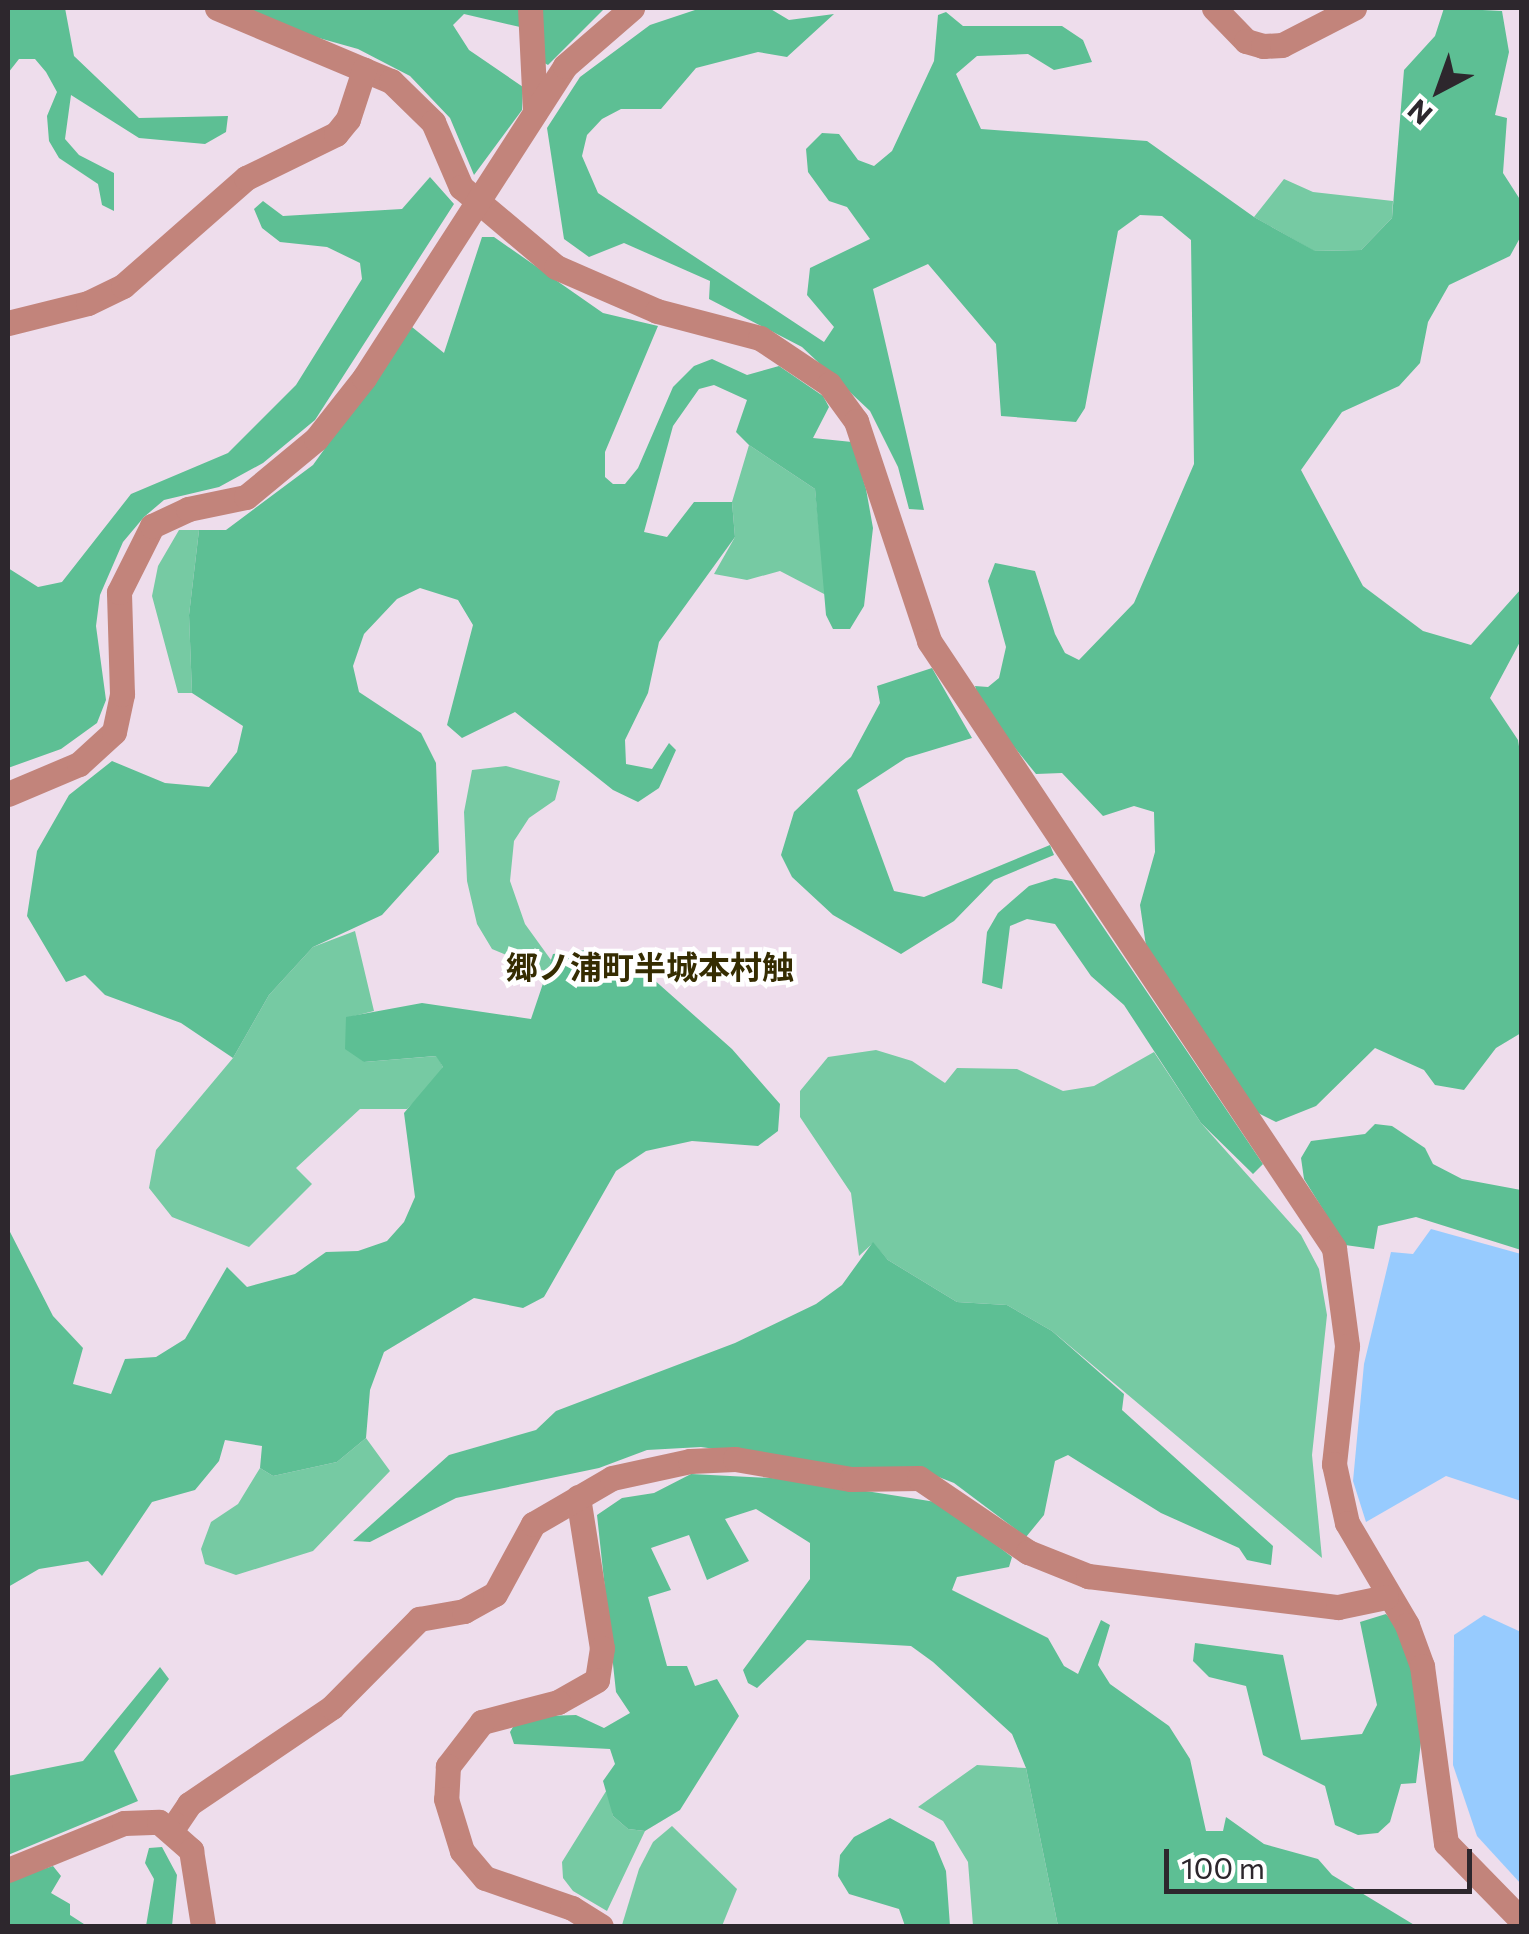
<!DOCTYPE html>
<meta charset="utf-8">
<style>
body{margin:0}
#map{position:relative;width:1529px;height:1934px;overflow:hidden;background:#eeddec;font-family:Commissioner,"Noto Sans JP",sans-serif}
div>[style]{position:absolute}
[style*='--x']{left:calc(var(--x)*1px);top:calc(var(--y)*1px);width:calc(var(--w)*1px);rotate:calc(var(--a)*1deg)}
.green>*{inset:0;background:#76caa3}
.forest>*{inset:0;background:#5dbf94}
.water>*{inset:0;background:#97cbfe}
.minor>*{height:25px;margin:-12.5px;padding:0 12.5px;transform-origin:12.5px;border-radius:12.5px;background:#c2847b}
span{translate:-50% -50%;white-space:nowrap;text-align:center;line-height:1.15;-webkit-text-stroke:9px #fff;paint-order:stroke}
.quarter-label{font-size:32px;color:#352c01;font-weight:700}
.frame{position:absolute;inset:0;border:10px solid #2d272d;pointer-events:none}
.north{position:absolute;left:1389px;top:40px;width:100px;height:100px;-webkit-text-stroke:8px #fff;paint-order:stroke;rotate:221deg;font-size:28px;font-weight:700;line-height:40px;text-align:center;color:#2d272d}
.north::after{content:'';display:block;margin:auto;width:35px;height:45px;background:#2d272d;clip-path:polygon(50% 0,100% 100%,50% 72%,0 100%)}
.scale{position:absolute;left:1164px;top:1849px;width:308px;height:45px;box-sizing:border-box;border:5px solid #2d272d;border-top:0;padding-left:12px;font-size:30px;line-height:35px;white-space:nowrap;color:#2d272d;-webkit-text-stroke:8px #fff;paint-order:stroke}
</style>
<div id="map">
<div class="green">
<i style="clip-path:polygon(1284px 179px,1313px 192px,1393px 201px,1392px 218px,1361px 250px,1314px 251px,1254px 217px)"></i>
<i style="clip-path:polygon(749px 445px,815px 489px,826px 595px,780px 571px,747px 580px,714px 574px,735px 537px,732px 502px)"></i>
<i style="clip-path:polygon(179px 530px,199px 530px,189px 615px,192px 693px,178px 693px,152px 596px,158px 566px)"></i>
<i style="clip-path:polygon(506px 766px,560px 781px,555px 800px,529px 818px,514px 841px,510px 881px,525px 924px,551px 960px,547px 972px,492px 949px,477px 924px,467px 881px,464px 812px,472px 770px)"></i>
<i style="clip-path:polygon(355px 931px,374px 1011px,346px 1018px,364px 1062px,437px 1056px,443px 1067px,438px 1080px,407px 1109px,360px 1109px,296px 1168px,312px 1184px,249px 1247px,172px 1217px,149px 1188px,156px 1150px,233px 1058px,269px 995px,313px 947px)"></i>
<i style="clip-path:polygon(876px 1050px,912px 1061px,945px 1083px,957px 1068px,1017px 1069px,1063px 1091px,1094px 1086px,1154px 1052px,1201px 1123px,1301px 1235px,1319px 1269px,1327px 1315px,1312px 1455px,1322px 1558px,1052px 1331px,1007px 1305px,957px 1302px,888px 1260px,873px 1243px,859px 1256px,851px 1193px,800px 1117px,800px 1091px,828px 1057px)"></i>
<i style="clip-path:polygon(366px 1438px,390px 1471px,313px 1551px,236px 1575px,205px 1564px,201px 1549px,211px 1522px,238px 1504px,260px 1468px,273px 1476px,337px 1462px)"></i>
<i style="clip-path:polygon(977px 1765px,1026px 1768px,1058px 1926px,973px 1926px,968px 1862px,943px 1821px,918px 1807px)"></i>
<i style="clip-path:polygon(608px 1788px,613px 1816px,628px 1829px,645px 1831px,607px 1911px,573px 1891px,563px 1878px,562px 1862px)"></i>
<i style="clip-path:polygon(672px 1826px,737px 1889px,722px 1926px,622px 1925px,639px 1869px,653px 1842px)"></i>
</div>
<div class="forest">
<i style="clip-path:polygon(8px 8px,65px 8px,74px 56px,139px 118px,228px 116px,226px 132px,205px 144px,139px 138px,71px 95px,65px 139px,79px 155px,114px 173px,114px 211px,102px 205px,98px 184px,59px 158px,49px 141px,47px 116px,57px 92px,46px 72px,35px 59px,19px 59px,8px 73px)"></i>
<i style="clip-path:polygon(240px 8px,519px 8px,520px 27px,464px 14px,453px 25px,469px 50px,523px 87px,522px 110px,474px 175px,450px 118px,410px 76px,358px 49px,262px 22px)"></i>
<i style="clip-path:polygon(541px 8px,605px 8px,548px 65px,541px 61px)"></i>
<i style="clip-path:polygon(701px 8px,769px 8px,789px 20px,834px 14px,787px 57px,758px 52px,696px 68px,661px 109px,621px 109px,602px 119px,587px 135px,582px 156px,598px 193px,824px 342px,834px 327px,807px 295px,810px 268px,870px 239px,847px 207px,829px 201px,808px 172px,806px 149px,822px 133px,839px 134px,858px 160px,874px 166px,892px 151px,934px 61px,938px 15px,946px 12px,963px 26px,1062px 26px,1083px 40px,1092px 62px,1054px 70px,1028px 54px,977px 56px,956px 74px,981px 129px,1147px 141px,1254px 217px,1315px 251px,1361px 250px,1392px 218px,1404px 70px,1435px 36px,1444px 8px,1502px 11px,1509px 52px,1495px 115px,1507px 118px,1503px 173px,1521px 201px,1521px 236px,1510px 256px,1449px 285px,1428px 322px,1420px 363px,1399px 386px,1342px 412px,1301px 470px,1363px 586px,1423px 631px,1471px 645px,1521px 589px,1521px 640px,1490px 698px,1518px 740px,1521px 759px,1521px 1033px,1496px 1048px,1464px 1090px,1435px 1085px,1424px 1070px,1375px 1048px,1316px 1106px,1276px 1122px,1256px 1112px,1146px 946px,1140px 905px,1155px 852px,1154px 812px,1134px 806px,1103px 816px,1062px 773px,1036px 774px,981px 706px,975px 686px,988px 687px,999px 678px,1006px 647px,988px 581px,995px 563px,1035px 571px,1055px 634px,1065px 653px,1079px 660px,1134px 603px,1194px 464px,1191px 240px,1162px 216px,1140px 215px,1118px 231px,1085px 408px,1076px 422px,1001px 416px,996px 344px,928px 264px,873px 289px,924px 510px,909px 509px,898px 467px,870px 411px,802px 347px,709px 299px,710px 281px,624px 243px,589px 257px,564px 239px,547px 128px,580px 77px,650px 25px)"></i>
<i style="clip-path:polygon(430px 177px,454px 204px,315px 420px,263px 463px,219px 487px,164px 500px,144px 517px,123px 542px,100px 595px,96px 626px,106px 700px,97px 723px,61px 749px,8px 768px,8px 568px,38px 587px,62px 582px,131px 494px,228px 453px,296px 385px,362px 279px,360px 263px,327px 247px,280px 242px,262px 228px,254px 209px,263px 201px,283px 216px,402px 209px)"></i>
<i style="clip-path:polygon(482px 237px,494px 237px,603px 313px,658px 326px,605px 452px,605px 477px,613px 484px,625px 484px,638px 468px,673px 387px,694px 366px,712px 359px,747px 375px,779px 366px,823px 396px,829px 407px,813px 438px,852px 442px,866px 489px,873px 528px,864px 606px,850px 629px,833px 629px,826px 615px,815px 489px,749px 445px,736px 432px,747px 400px,714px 385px,699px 389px,673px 426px,644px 532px,667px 537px,694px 502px,732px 502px,735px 537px,659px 642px,648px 693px,625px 740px,626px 764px,652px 769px,669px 743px,676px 750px,659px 788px,638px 802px,613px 790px,515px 712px,462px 738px,447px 725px,473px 625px,458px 600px,420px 588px,397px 599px,364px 634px,353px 666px,359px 692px,421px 733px,436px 763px,439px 852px,382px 915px,313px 947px,269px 995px,233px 1058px,181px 1023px,105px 995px,85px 975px,66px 982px,27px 916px,37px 851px,69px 795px,112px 761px,165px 783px,209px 787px,237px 752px,243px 726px,192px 693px,189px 615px,199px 530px,226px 530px,313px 465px,412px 327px,444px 353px)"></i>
<i style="clip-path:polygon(932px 668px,972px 738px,906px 758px,857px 790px,894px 891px,924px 897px,1050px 845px,1054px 855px,994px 880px,954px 921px,901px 954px,833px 915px,792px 877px,781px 855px,794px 812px,851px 757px,880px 703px,877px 686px)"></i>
<i style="clip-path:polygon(1055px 878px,1072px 881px,1263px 1164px,1253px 1174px,1201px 1123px,1124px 1005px,1091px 976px,1055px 924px,1027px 919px,1010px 926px,1002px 989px,982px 983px,987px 932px,998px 913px,1029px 886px)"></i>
<i style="clip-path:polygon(587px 950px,652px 978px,732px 1049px,780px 1104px,778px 1131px,758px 1146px,692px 1141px,646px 1151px,616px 1171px,544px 1297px,523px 1308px,474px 1298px,384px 1352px,370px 1390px,366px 1438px,337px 1462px,273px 1476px,260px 1468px,262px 1446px,225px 1440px,219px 1461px,195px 1490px,152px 1502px,102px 1576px,88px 1561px,39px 1569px,8px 1587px,8px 1228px,53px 1316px,83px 1348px,73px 1384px,111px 1394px,125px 1359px,156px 1357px,185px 1339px,227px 1267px,247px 1287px,295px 1274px,326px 1252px,358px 1251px,387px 1241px,404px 1222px,415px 1197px,404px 1113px,443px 1067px,436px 1056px,364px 1062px,345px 1049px,346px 1017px,422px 1003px,531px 1019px,553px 954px)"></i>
<i style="clip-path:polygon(1375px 1124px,1392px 1126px,1425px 1148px,1433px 1164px,1462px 1179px,1521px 1190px,1521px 1250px,1416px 1217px,1378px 1226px,1374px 1249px,1345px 1245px,1304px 1179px,1301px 1158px,1311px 1141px,1365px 1134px)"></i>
<i style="clip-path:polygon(873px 1242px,888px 1260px,957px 1302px,1007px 1305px,1052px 1331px,1124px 1394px,1122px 1410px,1273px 1546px,1271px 1565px,1247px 1560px,1239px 1548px,1161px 1513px,1068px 1455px,1055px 1461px,1044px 1515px,1026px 1537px,954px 1483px,913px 1467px,871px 1471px,701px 1447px,647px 1450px,599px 1468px,456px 1498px,370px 1542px,353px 1541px,449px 1455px,536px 1430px,556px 1411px,735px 1343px,816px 1304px,842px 1285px)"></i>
<i style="clip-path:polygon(691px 1474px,790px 1479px,942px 1503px,1012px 1557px,1009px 1567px,957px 1577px,952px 1590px,1048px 1638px,1064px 1666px,1078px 1674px,1101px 1620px,1110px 1625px,1098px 1665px,1110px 1684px,1169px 1726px,1190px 1759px,1206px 1831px,1223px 1831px,1226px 1817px,1264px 1844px,1318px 1859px,1332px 1875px,1416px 1926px,1058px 1926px,1026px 1768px,1012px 1734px,933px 1662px,911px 1646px,807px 1640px,757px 1688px,748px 1683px,743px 1670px,810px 1579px,810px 1543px,756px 1509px,725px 1519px,749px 1561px,707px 1580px,689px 1535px,651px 1548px,671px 1590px,648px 1597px,667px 1666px,687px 1666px,695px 1686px,717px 1679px,739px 1716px,680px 1810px,645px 1831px,628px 1829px,613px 1816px,603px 1781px,615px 1764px,610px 1749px,514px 1744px,510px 1732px,516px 1722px,545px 1716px,576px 1715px,604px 1728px,630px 1713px,616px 1692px,597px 1515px,622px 1498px,654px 1493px)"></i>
<i style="clip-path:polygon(1386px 1614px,1402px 1632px,1410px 1662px,1421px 1742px,1416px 1783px,1401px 1784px,1390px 1822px,1378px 1833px,1358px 1835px,1335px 1825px,1325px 1786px,1263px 1755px,1246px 1686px,1209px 1677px,1193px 1661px,1195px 1643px,1283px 1655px,1301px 1740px,1362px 1734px,1377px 1705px,1360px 1622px)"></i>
<i style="clip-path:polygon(160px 1667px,169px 1679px,114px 1751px,138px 1801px,8px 1855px,8px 1776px,83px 1761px)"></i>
<i style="clip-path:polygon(890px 1818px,934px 1842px,946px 1871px,950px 1926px,905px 1926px,899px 1909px,849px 1894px,838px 1876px,840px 1855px,854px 1837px)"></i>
<i style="clip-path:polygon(162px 1847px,177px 1875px,172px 1926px,146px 1926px,154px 1879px,145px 1863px,149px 1848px)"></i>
<i style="clip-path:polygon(53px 1866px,61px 1876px,51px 1893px,70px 1904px,70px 1915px,87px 1926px,8px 1926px,8px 1880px)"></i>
</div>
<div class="water">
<i style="clip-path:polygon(1431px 1229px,1521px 1254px,1521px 1501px,1446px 1476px,1366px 1522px,1353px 1481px,1364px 1364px,1391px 1252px,1413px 1254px)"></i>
<i style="clip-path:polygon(1484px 1615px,1521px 1632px,1521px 1884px,1477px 1836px,1453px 1765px,1454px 1635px)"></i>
</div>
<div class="minor">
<i style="--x:217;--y:8;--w:189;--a:22.8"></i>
<i style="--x:391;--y:81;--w:59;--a:44.3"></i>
<i style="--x:433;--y:122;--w:71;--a:66.7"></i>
<i style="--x:461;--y:187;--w:124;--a:40.1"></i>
<i style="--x:556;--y:267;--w:110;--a:23.5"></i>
<i style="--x:657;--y:311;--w:106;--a:14.7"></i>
<i style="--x:760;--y:338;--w:83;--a:33.7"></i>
<i style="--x:829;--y:384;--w:46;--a:53.9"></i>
<i style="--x:856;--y:421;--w:232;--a:71.6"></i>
<i style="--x:929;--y:641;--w:730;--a:56.29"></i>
<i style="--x:1334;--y:1248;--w:99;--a:82.4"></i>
<i style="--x:1347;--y:1346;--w:119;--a:96.3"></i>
<i style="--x:1334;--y:1464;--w:60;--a:77.6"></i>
<i style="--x:1347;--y:1523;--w:118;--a:59.5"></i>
<i style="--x:1407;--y:1625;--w:44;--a:69.9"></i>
<i style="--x:1422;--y:1666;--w:179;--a:82.3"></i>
<i style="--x:1446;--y:1843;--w:109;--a:45.7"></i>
<i style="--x:530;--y:8;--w:104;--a:87.2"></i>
<i style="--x:1214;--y:8;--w:46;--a:45.9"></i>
<i style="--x:1246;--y:41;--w:18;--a:16"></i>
<i style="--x:1263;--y:46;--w:19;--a:-3"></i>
<i style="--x:1282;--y:45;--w:81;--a:-27.2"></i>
<i style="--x:8;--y:323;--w:82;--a:-14"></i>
<i style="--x:88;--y:303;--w:39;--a:-26"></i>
<i style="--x:123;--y:286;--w:164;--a:-41.3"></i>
<i style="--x:246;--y:178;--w:100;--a:-26.1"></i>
<i style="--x:336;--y:134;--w:19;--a:-51"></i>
<i style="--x:348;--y:119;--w:52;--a:-71.9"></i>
<i style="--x:8;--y:794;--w:77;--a:-22.9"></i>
<i style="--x:79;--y:764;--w:47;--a:-42.4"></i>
<i style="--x:114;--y:732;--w:39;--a:-78"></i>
<i style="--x:122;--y:694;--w:102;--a:-91.7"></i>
<i style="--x:119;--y:592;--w:74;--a:-63.4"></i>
<i style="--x:152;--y:526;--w:40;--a:-25"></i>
<i style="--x:188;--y:509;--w:59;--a:-11.7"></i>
<i style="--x:246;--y:497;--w:91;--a:-39.6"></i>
<i style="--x:316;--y:439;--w:78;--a:-51.8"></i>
<i style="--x:364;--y:378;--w:371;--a:-57.2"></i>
<i style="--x:565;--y:66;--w:89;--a:-40.9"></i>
<i style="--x:578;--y:1497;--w:153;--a:81"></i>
<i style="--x:602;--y:1648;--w:32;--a:99"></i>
<i style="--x:597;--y:1680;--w:45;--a:150.6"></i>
<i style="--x:558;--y:1702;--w:79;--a:165.3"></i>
<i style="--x:482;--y:1722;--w:56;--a:127.7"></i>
<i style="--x:448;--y:1766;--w:33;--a:93"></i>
<i style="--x:446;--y:1799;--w:54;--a:72.9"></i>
<i style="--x:462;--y:1851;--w:35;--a:50"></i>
<i style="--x:485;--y:1878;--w:92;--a:19"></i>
<i style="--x:572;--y:1908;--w:34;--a:32"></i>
<i style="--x:173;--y:1828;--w:29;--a:-56"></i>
<i style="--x:189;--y:1804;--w:173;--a:-34.1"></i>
<i style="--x:332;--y:1707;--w:124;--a:-45.3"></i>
<i style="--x:419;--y:1619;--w:46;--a:-10.1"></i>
<i style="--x:464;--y:1611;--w:35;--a:-29"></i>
<i style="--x:495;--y:1594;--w:80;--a:-61.5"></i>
<i style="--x:533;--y:1524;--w:91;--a:-30.2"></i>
<i style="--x:612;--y:1478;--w:80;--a:-12.3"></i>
<i style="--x:690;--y:1461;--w:45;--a:-2.5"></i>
<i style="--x:735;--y:1459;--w:118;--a:9.8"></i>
<i style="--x:851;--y:1479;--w:68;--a:-0.8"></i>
<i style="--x:919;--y:1478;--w:132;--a:34.2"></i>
<i style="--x:1028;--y:1552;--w:65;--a:21.8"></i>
<i style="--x:1088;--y:1576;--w:252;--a:7.1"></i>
<i style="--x:1338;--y:1607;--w:49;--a:-11.8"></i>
<i style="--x:8;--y:1870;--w:125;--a:-22.1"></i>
<i style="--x:124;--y:1823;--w:35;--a:-2"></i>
<i style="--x:159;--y:1822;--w:43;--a:41.2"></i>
<i style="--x:191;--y:1850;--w:77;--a:81"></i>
</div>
<div class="quarter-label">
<span style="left:650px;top:966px">郷ノ浦町半城本村触</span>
</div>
<div class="frame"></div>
<div class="north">N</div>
<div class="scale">100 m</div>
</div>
